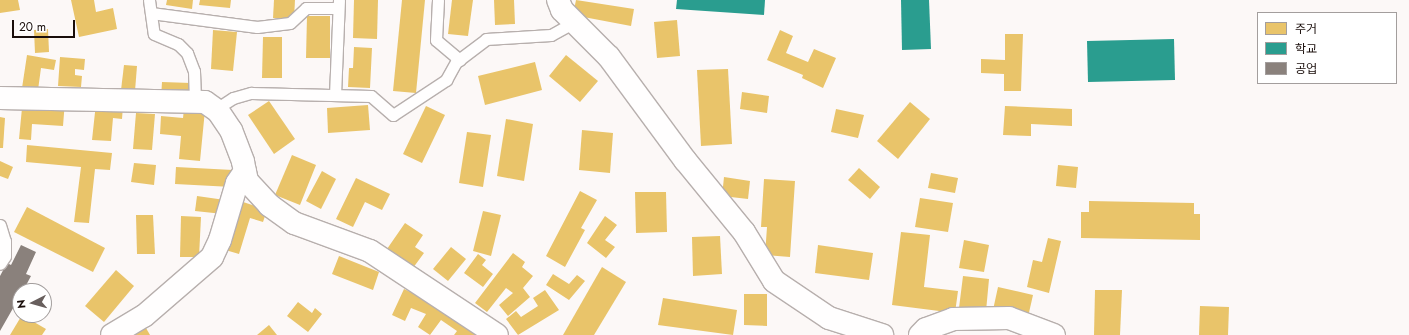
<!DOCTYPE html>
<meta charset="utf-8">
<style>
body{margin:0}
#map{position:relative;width:1409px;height:335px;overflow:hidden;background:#fcf8f7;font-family:Jost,"Noto Sans KR",sans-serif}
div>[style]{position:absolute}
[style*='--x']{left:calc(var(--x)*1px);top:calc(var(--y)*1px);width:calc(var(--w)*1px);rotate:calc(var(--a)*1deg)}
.homes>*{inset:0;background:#e9c46a}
.schools>*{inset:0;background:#2a9d8f}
.industry>*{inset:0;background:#8a817c}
.roads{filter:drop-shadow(1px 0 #b7afad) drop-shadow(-1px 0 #b7afad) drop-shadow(0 1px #b7afad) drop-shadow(0 -1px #b7afad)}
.service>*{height:11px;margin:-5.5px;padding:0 5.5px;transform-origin:5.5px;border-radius:5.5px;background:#fffefe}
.minor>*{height:22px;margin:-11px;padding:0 11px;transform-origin:11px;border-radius:11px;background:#fffefe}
span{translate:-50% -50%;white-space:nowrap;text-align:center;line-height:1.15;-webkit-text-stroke:4px #fff;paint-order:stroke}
.legend{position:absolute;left:1257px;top:12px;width:140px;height:72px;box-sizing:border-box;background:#fff;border:1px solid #a39e9d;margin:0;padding:5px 7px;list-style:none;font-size:12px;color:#190d0a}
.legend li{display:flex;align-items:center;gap:8px;height:20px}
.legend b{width:20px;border:1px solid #a39e9d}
.north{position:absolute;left:12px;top:283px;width:40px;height:40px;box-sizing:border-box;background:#fff;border:1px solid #a39e9d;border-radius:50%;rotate:264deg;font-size:11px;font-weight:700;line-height:16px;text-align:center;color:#190d0a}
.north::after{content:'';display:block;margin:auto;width:14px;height:18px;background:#685f5d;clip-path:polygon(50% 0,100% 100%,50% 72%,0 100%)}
.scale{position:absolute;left:12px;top:20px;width:63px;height:18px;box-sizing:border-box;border:2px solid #190d0a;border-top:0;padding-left:5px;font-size:12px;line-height:14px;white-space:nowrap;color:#190d0a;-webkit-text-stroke:3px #fff;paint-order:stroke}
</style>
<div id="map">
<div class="homes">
<i style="clip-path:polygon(0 0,18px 0,20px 10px,0 13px)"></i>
<i style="clip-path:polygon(71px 0,94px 0,96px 12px,113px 8px,117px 29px,79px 37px)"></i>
<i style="clip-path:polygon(167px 0,193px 0,192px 9px,166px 5px)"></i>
<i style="clip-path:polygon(200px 0,231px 0,230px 8px,199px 5px)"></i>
<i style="clip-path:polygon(274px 0,295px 0,294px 19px,273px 18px)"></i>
<i style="clip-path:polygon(354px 0,378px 0,377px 39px,353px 38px)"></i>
<i style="clip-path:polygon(402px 0,425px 0,416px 93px,393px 91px)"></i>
<i style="clip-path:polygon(452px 0,473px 0,468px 36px,448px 34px)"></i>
<i style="clip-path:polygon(494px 0,514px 0,515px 24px,495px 25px)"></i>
<i style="clip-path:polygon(576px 0,634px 9px,631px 26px,573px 15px)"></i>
<i style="clip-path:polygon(307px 16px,330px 16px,330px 58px,306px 58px)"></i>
<i style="clip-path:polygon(677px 20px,680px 56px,657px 58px,654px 22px)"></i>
<i style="clip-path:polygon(48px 29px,49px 52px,35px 53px,34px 30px)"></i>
<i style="clip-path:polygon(213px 30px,237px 32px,233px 71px,211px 69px)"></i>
<i style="clip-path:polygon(780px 30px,793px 36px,786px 53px,808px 62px,814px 49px,836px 58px,823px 88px,802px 78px,803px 75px,767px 60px)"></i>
<i style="clip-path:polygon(1005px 34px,1023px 34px,1021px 91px,1004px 91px,1004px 74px,981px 73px,981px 59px,1005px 60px)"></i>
<i style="clip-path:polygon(263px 37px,282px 37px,282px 78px,262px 78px)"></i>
<i style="clip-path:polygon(354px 47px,372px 48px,370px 88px,348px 87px,349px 68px,353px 68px)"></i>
<i style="clip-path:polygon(27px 55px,56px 60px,54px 70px,41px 68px,38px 90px,22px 88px)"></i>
<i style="clip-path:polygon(566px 55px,598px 81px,580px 102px,549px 76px)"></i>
<i style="clip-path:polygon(60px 57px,85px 59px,84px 70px,75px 69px,75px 75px,82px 76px,81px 87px,58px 86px)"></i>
<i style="clip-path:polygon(535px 62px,542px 90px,485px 105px,478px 76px)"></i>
<i style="clip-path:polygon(124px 65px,137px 66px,135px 91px,121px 90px)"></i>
<i style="clip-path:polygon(728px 69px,732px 144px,701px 146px,697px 70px)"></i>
<i style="clip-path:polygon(162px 82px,191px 83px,191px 99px,161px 98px)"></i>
<i style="clip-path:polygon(742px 92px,769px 96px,767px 113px,740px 109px)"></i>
<i style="clip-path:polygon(65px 101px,63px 126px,32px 124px,31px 140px,19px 139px,22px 108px)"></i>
<i style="clip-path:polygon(269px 101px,295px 139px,274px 154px,248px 115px)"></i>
<i style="clip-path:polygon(910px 102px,930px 119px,898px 159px,877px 141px)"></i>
<i style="clip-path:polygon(96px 103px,123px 106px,122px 119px,113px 118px,111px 141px,92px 140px)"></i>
<i style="clip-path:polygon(368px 105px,370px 130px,328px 133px,327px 108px)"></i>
<i style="clip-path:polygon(426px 106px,445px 115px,422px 163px,403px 154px)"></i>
<i style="clip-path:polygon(1005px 106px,1072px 109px,1072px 126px,1031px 124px,1031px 136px,1003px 135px)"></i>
<i style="clip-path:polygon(184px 109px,205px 110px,200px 161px,179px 159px,181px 136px,160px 134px,161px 116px,183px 118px)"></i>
<i style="clip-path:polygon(836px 109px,864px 115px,858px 138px,831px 132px)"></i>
<i style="clip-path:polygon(136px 113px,155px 114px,152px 150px,133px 149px)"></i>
<i style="clip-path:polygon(0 117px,5px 118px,3px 148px,0 148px)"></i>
<i style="clip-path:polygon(506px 119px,533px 124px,524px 181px,497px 176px)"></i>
<i style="clip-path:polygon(582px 130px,613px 133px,610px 173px,579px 170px)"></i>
<i style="clip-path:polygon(467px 132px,491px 135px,483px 187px,459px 183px)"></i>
<i style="clip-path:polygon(27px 145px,112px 153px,110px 170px,95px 169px,89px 223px,74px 222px,81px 167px,26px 162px)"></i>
<i style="clip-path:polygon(292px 155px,316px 165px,300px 205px,275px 195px)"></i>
<i style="clip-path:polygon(0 161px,13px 167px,8px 179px,0 176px)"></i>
<i style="clip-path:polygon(134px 163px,156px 165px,154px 185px,131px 182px)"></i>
<i style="clip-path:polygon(1058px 165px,1078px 167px,1076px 188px,1056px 186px)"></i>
<i style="clip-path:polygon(176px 167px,233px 170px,232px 187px,175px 184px)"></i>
<i style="clip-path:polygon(859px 168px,880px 187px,870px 199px,848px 180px)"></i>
<i style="clip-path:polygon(322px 171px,336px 179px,321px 209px,306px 201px)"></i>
<i style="clip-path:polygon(931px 173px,958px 178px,955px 193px,928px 188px)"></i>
<i style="clip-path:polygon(724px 177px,750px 181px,748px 199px,722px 196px)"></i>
<i style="clip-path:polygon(356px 178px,390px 194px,382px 210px,365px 202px,353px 227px,336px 219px)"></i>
<i style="clip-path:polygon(764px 179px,795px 181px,790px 257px,765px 255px,767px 227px,761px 227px)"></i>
<i style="clip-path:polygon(580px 191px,597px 200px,581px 228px,585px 230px,565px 267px,546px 256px)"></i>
<i style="clip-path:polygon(635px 192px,666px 192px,667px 232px,636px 233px)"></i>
<i style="clip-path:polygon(197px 196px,225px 200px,223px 214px,195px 211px)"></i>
<i style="clip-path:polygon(920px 198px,953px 203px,948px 232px,915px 227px)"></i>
<i style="clip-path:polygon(237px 200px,267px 210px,263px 222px,250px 218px,239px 254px,222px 249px)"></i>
<i style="clip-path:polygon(1089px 201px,1194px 203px,1194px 214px,1200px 214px,1200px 240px,1081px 238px,1081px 212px,1089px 212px)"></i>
<i style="clip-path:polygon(27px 207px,105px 248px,93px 272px,14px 232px)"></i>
<i style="clip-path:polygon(483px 211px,501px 215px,491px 256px,473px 251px)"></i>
<i style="clip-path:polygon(136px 215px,153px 215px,155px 254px,137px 254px)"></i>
<i style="clip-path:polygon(181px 216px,201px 217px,199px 257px,180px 257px)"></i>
<i style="clip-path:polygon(605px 216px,617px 225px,605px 240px,615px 247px,606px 258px,587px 243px)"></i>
<i style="clip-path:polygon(405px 223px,423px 235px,415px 247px,424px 253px,413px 268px,387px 249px)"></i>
<i style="clip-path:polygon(901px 232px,930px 235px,924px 287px,958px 291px,955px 313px,892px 305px)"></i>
<i style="clip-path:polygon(720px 236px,722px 274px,693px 276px,692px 237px)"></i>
<i style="clip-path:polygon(1048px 238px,1061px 241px,1049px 293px,1027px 287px,1033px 260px,1042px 262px)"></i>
<i style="clip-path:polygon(964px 240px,989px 245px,984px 272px,959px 268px)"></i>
<i style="clip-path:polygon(818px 245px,873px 253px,869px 280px,815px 273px)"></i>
<i style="clip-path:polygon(451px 247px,466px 259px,448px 281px,433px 269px)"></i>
<i style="clip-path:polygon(513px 253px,525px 262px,522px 267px,533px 276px,523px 288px,530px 297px,508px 316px,499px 305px,513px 293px,506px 288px,487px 312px,475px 303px)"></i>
<i style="clip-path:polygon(478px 254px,486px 260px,482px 265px,493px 274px,483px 287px,464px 273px)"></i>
<i style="clip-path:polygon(339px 256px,379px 272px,373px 290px,332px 274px)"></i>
<i style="clip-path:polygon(602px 267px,626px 282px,594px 335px,563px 335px)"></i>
<i style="clip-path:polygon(116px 270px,134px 286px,104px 322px,85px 306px)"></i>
<i style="clip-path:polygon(553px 274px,569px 284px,577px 275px,585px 281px,569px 300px,546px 285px)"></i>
<i style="clip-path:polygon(963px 276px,989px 279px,986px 311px,959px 308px)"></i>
<i style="clip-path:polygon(998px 287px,1033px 295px,1028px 317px,993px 310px)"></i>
<i style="clip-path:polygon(404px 289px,434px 303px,478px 335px,454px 335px,457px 331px,441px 320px,430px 335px,418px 327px,426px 314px,411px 308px,405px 321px,392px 315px)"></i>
<i style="clip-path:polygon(545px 290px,559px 310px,518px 335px,506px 319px,516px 311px,521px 317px,538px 306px,533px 298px)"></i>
<i style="clip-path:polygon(1095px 290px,1122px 290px,1120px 335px,1094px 335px)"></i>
<i style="clip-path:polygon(744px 294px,767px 294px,767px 326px,744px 325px)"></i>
<i style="clip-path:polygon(663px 298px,737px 310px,733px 335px,658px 325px)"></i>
<i style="clip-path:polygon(298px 302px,312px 313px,315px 308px,322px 314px,308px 332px,287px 316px)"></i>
<i style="clip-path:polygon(1200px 306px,1229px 307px,1228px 335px,1199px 335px)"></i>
<i style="clip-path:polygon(22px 315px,46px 329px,42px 335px,10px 335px)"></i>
<i style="clip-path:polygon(269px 325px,277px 335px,257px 335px)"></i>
<i style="clip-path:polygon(146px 328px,150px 335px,134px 335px)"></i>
</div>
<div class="schools">
<i style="clip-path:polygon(677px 0,765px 0,764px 15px,676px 9px)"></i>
<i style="clip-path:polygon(901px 0,929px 0,931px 49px,902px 50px)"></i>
<i style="clip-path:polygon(1174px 39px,1175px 80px,1088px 82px,1087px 41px)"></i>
</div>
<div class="industry">
<i style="clip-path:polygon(21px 245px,36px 252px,26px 274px,31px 276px,23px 291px,20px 291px,20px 296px,0 331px,0 276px,7px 263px,11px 265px)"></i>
</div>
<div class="roads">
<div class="service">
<i style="--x:149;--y:0;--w:34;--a:82"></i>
<i style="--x:154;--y:34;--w:26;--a:23"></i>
<i style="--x:178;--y:44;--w:13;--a:45"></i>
<i style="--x:187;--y:53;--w:19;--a:69"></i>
<i style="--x:194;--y:71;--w:31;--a:88"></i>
<i style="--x:438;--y:0;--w:40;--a:92.9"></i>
<i style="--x:436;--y:40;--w:31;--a:40"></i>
<i style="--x:151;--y:13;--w:107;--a:7.5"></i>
<i style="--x:257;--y:27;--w:33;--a:-7"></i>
<i style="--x:290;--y:23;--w:22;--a:-43"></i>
<i style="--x:306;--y:8;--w:32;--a:0"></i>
<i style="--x:335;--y:95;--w:95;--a:-87.6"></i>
<i style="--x:216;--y:109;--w:20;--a:-33"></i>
<i style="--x:233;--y:98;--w:19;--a:-16"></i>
<i style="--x:251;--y:93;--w:120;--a:1.4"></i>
<i style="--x:371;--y:96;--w:29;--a:41"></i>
<i style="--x:393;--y:115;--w:64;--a:-33.4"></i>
<i style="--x:446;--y:80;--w:21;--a:-61"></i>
<i style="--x:456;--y:62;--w:38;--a:-37"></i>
<i style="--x:486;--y:39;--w:65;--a:-3.5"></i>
<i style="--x:551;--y:35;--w:26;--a:-29"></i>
<i style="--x:0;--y:225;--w:17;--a:73"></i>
<i style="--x:5;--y:241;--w:15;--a:90"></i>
<i style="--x:5;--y:256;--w:9;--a:122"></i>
</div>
<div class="minor">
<i style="--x:558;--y:0;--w:11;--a:68"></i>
<i style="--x:562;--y:10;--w:66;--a:45"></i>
<i style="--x:609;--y:57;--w:128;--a:53.6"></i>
<i style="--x:685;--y:160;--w:93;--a:50.7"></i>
<i style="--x:744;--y:232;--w:57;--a:58.5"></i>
<i style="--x:774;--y:281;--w:66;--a:33.9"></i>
<i style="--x:829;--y:318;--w:56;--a:17.8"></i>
<i style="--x:0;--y:98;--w:205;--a:1.1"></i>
<i style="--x:205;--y:102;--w:16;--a:35"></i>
<i style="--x:218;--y:111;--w:23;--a:56"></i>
<i style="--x:231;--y:130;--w:34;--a:69"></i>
<i style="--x:243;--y:162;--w:19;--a:78"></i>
<i style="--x:247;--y:181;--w:33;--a:47"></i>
<i style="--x:269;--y:205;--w:31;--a:36"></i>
<i style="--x:294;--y:223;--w:81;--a:20.2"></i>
<i style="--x:370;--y:251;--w:152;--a:33.5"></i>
<i style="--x:112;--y:335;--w:37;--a:-31"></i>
<i style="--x:144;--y:316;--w:90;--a:-40.9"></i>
<i style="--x:212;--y:257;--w:19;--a:-65"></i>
<i style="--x:220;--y:240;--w:59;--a:-73.4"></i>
<i style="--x:237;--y:183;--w:14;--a:-56"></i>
<i style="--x:920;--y:335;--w:8;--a:-45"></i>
<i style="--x:926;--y:329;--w:29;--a:-20"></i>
<i style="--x:953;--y:319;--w:56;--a:-1"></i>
<i style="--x:1009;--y:318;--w:48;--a:20.7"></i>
</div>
</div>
<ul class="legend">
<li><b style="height:11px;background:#e9c46a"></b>주거</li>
<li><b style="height:11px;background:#2a9d8f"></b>학교</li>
<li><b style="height:11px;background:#8a817c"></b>공업</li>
</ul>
<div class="north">N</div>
<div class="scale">20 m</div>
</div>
